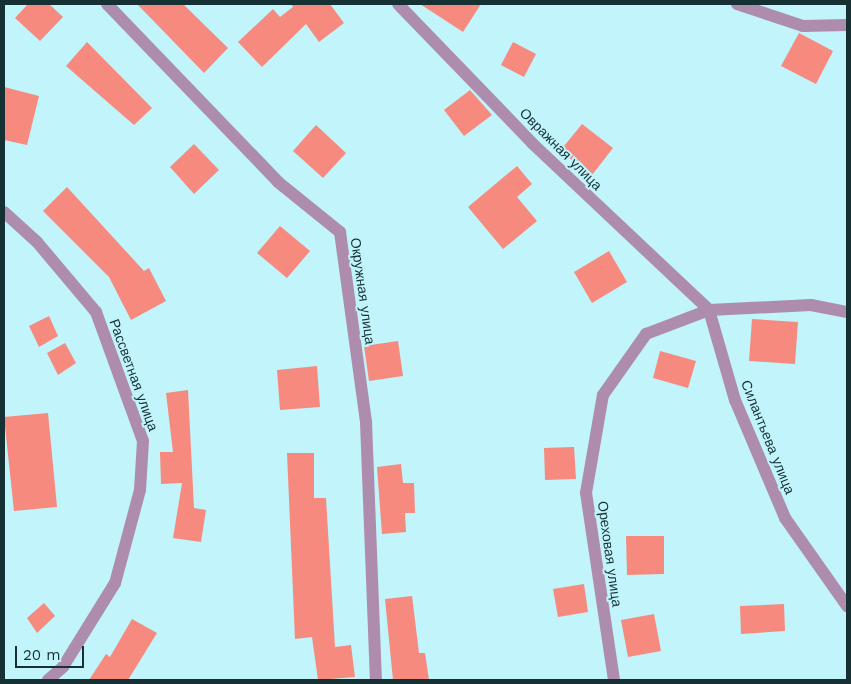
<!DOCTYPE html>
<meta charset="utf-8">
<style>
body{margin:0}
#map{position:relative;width:851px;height:684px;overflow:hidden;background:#c1f4fb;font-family:"Work Sans",sans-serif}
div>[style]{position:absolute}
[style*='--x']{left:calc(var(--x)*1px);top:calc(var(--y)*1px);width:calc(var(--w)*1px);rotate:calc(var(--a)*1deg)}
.building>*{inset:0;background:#f78a7e}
.street>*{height:12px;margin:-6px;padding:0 6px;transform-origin:6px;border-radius:6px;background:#ae8cad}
span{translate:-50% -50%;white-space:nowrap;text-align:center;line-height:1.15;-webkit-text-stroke:4px #c1f4fb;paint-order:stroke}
.street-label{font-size:14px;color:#163134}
.frame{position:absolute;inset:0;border:5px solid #163134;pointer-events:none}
.scale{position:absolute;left:15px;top:646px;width:69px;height:22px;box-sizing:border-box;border:2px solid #163134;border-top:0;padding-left:6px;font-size:15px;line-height:18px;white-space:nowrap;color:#163134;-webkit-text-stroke:4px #c1f4fb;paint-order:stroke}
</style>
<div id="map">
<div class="building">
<i style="clip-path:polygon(28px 4px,49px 4px,63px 17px,40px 41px,15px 18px)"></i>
<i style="clip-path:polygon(137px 4px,183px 4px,228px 48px,204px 73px)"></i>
<i style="clip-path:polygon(291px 4px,330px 4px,344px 23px,319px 42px,306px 24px,262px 67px,238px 42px,273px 9px,280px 17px,293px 7px)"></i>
<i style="clip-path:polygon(420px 4px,481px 4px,463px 32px)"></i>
<i style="clip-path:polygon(799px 33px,833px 51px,816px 84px,781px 66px)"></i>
<i style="clip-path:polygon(87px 42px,152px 108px,134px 125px,66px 66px)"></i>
<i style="clip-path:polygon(513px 42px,536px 54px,524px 77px,501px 65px)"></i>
<i style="clip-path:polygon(4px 87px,39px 96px,27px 145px,4px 140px)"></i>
<i style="clip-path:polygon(470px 90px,492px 115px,464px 136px,444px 110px)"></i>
<i style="clip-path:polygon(582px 124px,613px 148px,592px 175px,560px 151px)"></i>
<i style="clip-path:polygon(316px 125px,346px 153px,323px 178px,293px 151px)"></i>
<i style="clip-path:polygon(194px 144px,219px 170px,194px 194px,170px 167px)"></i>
<i style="clip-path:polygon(517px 166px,532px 184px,517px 197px,537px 221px,503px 249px,468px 207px)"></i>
<i style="clip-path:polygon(67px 187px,144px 271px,149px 268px,166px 301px,131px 320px,109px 277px,43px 211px)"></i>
<i style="clip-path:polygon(280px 226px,310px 251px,287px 278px,257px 253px)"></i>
<i style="clip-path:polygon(609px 251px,627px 282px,592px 303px,574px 272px)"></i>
<i style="clip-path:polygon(49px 316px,58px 336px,39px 347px,29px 326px)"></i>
<i style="clip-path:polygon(752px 319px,798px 322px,795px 364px,749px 361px)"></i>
<i style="clip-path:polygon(398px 341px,403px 376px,369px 381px,364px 346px)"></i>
<i style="clip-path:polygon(65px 343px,76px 363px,58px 375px,47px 353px)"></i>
<i style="clip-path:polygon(660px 351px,696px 361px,688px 388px,653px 378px)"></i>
<i style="clip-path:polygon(317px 366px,320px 407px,280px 410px,277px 370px)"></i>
<i style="clip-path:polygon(188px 390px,194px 508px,206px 510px,201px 542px,173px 538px,182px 483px,161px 484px,160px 452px,173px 452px,166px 393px)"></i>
<i style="clip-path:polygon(48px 413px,57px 507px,14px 511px,4px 417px)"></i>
<i style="clip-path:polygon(574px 447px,576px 479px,545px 480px,544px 448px)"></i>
<i style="clip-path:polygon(287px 453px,314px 453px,314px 498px,326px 498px,335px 647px,351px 645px,355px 677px,318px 680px,312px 637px,295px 639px)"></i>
<i style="clip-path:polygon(401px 464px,403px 483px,414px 483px,415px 513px,405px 513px,406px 532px,382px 534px,377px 467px)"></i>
<i style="clip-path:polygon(626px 536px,664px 536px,664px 574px,627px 575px)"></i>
<i style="clip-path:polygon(584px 584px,588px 612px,558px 617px,553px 589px)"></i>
<i style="clip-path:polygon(412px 596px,419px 653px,425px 653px,429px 680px,393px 680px,385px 599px)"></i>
<i style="clip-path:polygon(44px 603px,55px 616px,37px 633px,27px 618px)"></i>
<i style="clip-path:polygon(784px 604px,785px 631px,741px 634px,740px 606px)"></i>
<i style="clip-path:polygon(654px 614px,661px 651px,628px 657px,621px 620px)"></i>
<i style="clip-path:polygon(132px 619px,157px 633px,128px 680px,89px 680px,106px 654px,110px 657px)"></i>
</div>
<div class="street">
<i style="--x:107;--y:4;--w:247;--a:46.1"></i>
<i style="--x:278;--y:182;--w:80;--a:38.9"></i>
<i style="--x:340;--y:232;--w:192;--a:82.2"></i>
<i style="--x:366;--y:422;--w:258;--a:87.8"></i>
<i style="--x:398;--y:4;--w:194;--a:46"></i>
<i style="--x:533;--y:144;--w:242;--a:43.3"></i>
<i style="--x:737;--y:4;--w:70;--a:18.4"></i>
<i style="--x:803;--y:26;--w:44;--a:-1.3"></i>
<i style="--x:4;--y:212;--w:45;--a:42.3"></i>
<i style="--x:37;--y:242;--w:92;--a:49.9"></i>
<i style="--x:96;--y:312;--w:137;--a:70"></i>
<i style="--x:143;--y:441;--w:49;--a:93.5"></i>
<i style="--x:140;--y:490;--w:96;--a:105"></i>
<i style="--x:115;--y:583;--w:99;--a:121.8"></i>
<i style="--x:63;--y:667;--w:20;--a:139"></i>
<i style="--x:709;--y:310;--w:94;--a:73.9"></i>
<i style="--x:735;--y:400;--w:128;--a:67"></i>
<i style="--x:785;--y:518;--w:108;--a:54.8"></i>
<i style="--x:614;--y:680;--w:189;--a:-98.5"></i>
<i style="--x:586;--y:493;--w:99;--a:-80.2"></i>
<i style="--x:603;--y:395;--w:75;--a:-54.8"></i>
<i style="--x:646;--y:334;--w:67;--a:-20.9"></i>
<i style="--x:709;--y:310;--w:102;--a:-2.8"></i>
<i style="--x:811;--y:305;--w:37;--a:11"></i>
</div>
<div class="street-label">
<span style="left:561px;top:149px;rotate:45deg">Овражная улица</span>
<span style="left:363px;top:291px;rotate:82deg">Окружная улица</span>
<span style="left:134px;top:375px;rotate:70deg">Рассветная улица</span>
<span style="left:768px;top:437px;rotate:68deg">Силантьева улица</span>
<span style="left:610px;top:554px;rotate:82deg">Ореховая улица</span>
</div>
<div class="frame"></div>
<div class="scale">20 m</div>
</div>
